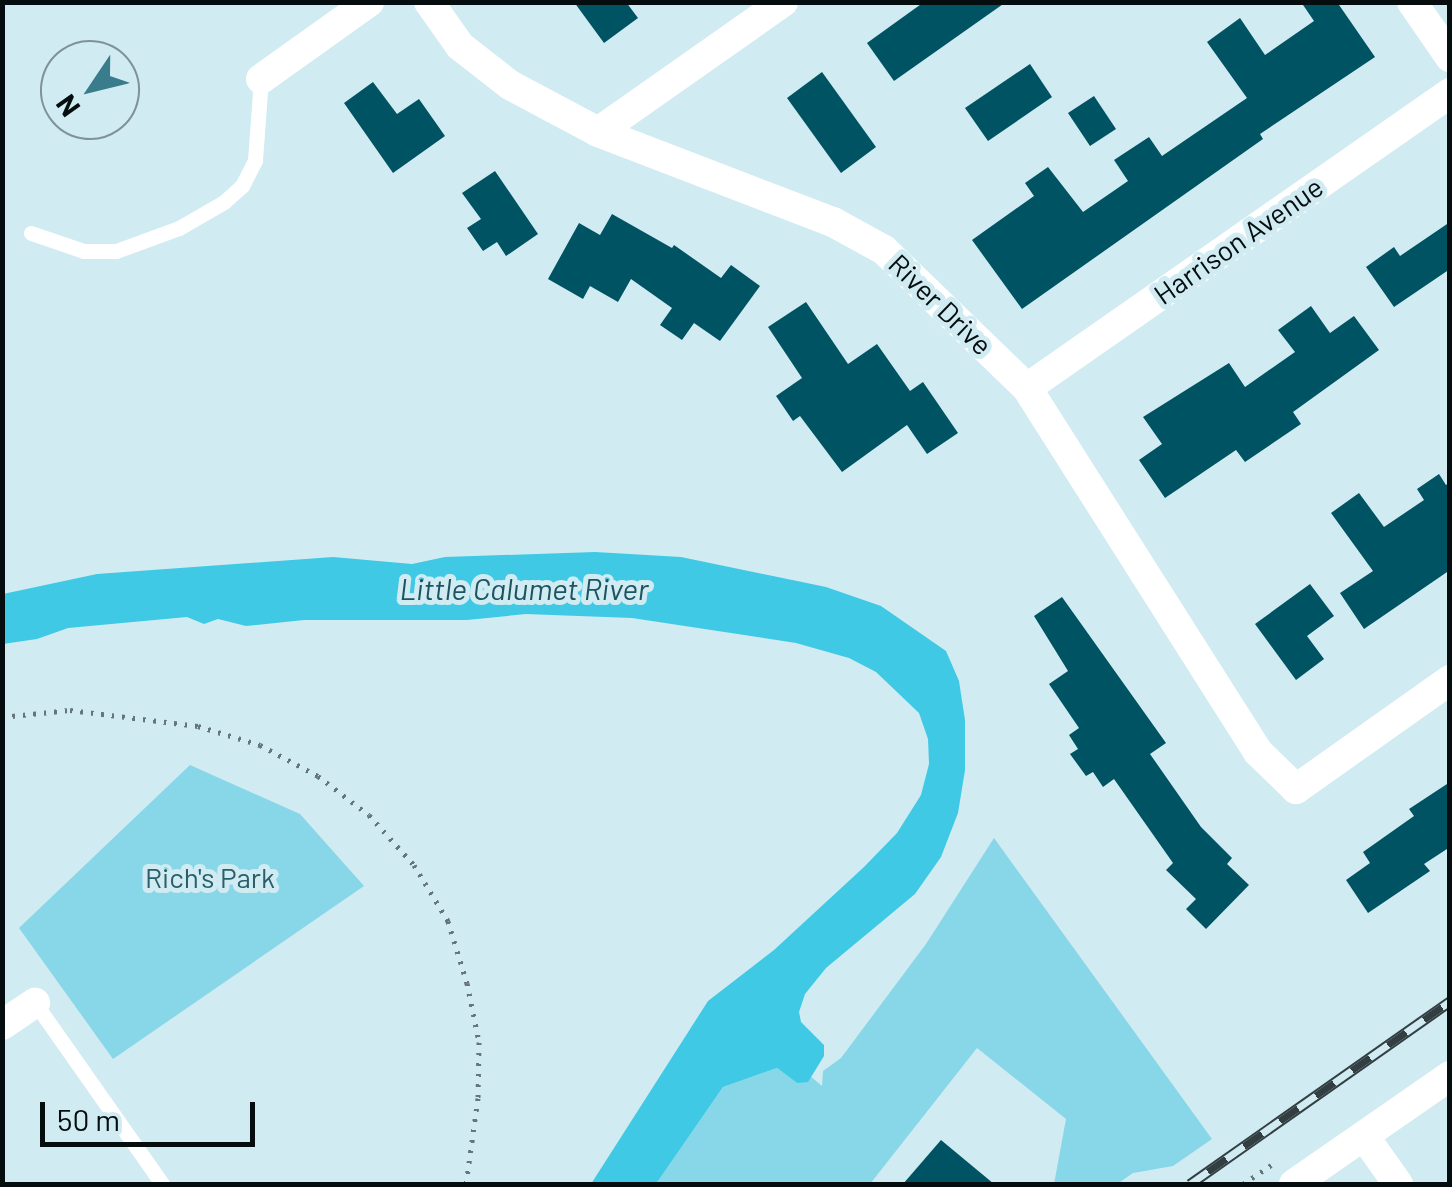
<!DOCTYPE html>
<style>
body{margin:0}
#map{position:relative;width:1452px;height:1187px;overflow:hidden;background:#d0ebf1;font-family:Barlow,sans-serif}
div>[style]{position:absolute}
[style*='--x']{left:calc(var(--x)*1px);top:calc(var(--y)*1px);width:calc(var(--w)*1px);rotate:calc(var(--a)*1deg)}
.green>*{inset:0;background:#87d7e9}
.water>*{inset:0;background:#3fc9e5}
.building>*{inset:0;background:#005362}
.path>*{height:5px;margin-top:-2.5px;transform-origin:0;background:repeating-linear-gradient(90deg,#65767a 0 2.5px,transparent 0 10.5px)}
.lane>*{height:15px;margin:-7.5px;padding:0 7.5px;transform-origin:7.5px;border-radius:7.5px;background:#fff}
.street>*{height:30px;margin:-15px;padding:0 15px;transform-origin:15px;border-radius:15px;background:#fff}
.rail>*{height:11px;margin-top:-5.5px;transform-origin:0;background:repeating-linear-gradient(90deg,#d0ebf1 0 22px,#323e41 0 44px);box-sizing:border-box;border-block:2px solid #323e41}
span{translate:-50% -50%;white-space:nowrap;text-align:center;line-height:1.15;-webkit-text-stroke:10px #d0ebf1;paint-order:stroke}
.street-label{font-size:28px;color:#050d0f}
.park-label{font-size:28px;color:#285f6b}
.water-label{font-size:30px;color:#1c5460;font-style:italic}
.frame{position:absolute;inset:0;border:5px solid #050d0f;pointer-events:none}
.north{position:absolute;left:40px;top:40px;width:100px;height:100px;box-sizing:border-box;background:#d0ebf1;border:2px solid #7f9297;border-radius:50%;rotate:235deg;font-size:28px;font-weight:700;line-height:40px;text-align:center;color:#050d0f}
.north::after{content:'';display:block;margin:auto;width:35px;height:45px;background:#397d8c;clip-path:polygon(50% 0,100% 100%,50% 72%,0 100%)}
.scale{position:absolute;left:40px;top:1102px;width:215px;height:45px;box-sizing:border-box;border:5px solid #050d0f;border-top:0;padding-left:12px;font-size:30px;line-height:35px;white-space:nowrap;color:#050d0f;-webkit-text-stroke:8px #d0ebf1;paint-order:stroke}
</style>
<div id="map">
<div class="green">
<i style="clip-path:polygon(190px 765px,300px 814px,364px 886px,113px 1059px,19px 928px)"></i>
<i style="clip-path:polygon(994px 838px,1212px 1139px,1173px 1166px,1133px 1173px,1117px 1184px,1054px 1184px,1066px 1119px,977px 1048px,870px 1184px,656px 1184px,723px 1087px,777px 1068px,797px 1083px,809px 1075px,822px 1086px,823px 1071px,841px 1058px,926px 944px)"></i>
</div>
<div class="water">
<i style="clip-path:polygon(595px 552px,681px 557px,826px 587px,881px 606px,946px 651px,959px 681px,965px 720px,965px 770px,958px 813px,941px 857px,915px 894px,826px 968px,805px 994px,799px 1012px,801px 1022px,824px 1045px,824px 1056px,808px 1082px,797px 1083px,777px 1068px,723px 1087px,656px 1184px,591px 1184px,708px 1001px,774px 950px,864px 867px,897px 833px,921px 795px,929px 764px,928px 739px,919px 713px,876px 672px,849px 658px,796px 643px,632px 618px,526px 614px,467px 620px,304px 620px,246px 626px,218px 619px,204px 624px,187px 617px,68px 628px,37px 639px,3px 644px,3px 594px,97px 574px,333px 557px,412px 564px,445px 557px)"></i>
</div>
<div class="building">
<i style="clip-path:polygon(574px 2px,626px 2px,638px 18px,604px 43px)"></i>
<i style="clip-path:polygon(924px 2px,1006px 2px,894px 81px,867px 43px)"></i>
<i style="clip-path:polygon(1301px 2px,1337px 2px,1375px 57px,1260px 134px,1263px 139px,1022px 309px,972px 240px,1034px 196px,1025px 183px,1048px 167px,1083px 212px,1128px 181px,1114px 160px,1149px 137px,1162px 156px,1247px 98px,1207px 42px,1240px 18px,1265px 55px,1314px 21px)"></i>
<i style="clip-path:polygon(1030px 64px,1052px 97px,988px 141px,965px 108px)"></i>
<i style="clip-path:polygon(822px 72px,876px 147px,841px 173px,787px 98px)"></i>
<i style="clip-path:polygon(373px 82px,397px 114px,419px 99px,445px 136px,393px 173px,344px 103px)"></i>
<i style="clip-path:polygon(1094px 96px,1116px 129px,1090px 146px,1068px 113px)"></i>
<i style="clip-path:polygon(495px 171px,538px 234px,506px 256px,497px 242px,483px 251px,467px 228px,481px 219px,462px 193px)"></i>
<i style="clip-path:polygon(612px 214px,672px 248px,674px 245px,721px 278px,731px 265px,760px 286px,720px 341px,694px 323px,682px 340px,660px 325px,672px 308px,631px 279px,618px 302px,590px 286px,583px 299px,548px 279px,579px 223px,600px 235px)"></i>
<i style="clip-path:polygon(1450px 222px,1450px 269px,1394px 307px,1366px 267px,1394px 247px,1400px 256px)"></i>
<i style="clip-path:polygon(806px 302px,848px 364px,877px 344px,910px 391px,923px 382px,958px 433px,927px 454px,907px 425px,842px 472px,800px 416px,793px 421px,776px 396px,802px 378px,768px 327px)"></i>
<i style="clip-path:polygon(1311px 306px,1330px 333px,1354px 316px,1379px 350px,1293px 412px,1301px 424px,1245px 462px,1236px 450px,1165px 498px,1139px 460px,1162px 444px,1143px 417px,1229px 363px,1245px 387px,1295px 352px,1278px 330px)"></i>
<i style="clip-path:polygon(1439px 474px,1446px 485px,1450px 482px,1450px 570px,1364px 629px,1340px 593px,1373px 571px,1331px 513px,1359px 493px,1384px 527px,1424px 500px,1417px 489px)"></i>
<i style="clip-path:polygon(1310px 584px,1334px 616px,1307px 636px,1324px 659px,1296px 680px,1255px 624px)"></i>
<i style="clip-path:polygon(1062px 597px,1166px 743px,1150px 754px,1201px 827px,1232px 858px,1227px 864px,1249px 885px,1206px 929px,1186px 909px,1196px 899px,1166px 870px,1173px 863px,1114px 779px,1103px 787px,1093px 772px,1086px 776px,1070px 754px,1078px 749px,1069px 735px,1079px 728px,1049px 684px,1068px 671px,1034px 616px)"></i>
<i style="clip-path:polygon(1450px 782px,1450px 847px,1424px 864px,1430px 871px,1368px 913px,1346px 880px,1370px 863px,1363px 852px,1414px 816px,1409px 809px)"></i>
<i style="clip-path:polygon(941px 1140px,994px 1184px,903px 1184px)"></i>
</div>
<div class="path">
<i style="--x:2;--y:717;--w:68;--a:-5.9"></i>
<i style="--x:70;--y:710;--w:129;--a:7.1"></i>
<i style="--x:198;--y:726;--w:65;--a:17"></i>
<i style="--x:260;--y:745;--w:66;--a:28.1"></i>
<i style="--x:318;--y:776;--w:64;--a:37.4"></i>
<i style="--x:369;--y:815;--w:67;--a:48"></i>
<i style="--x:414;--y:865;--w:66;--a:58.7"></i>
<i style="--x:448;--y:921;--w:65;--a:73"></i>
<i style="--x:467;--y:983;--w:60;--a:78.5"></i>
<i style="--x:479;--y:1042;--w:56;--a:91"></i>
<i style="--x:478;--y:1098;--w:87;--a:97.9"></i>
<i style="--x:1243;--y:1184;--w:34;--a:-34"></i>
</div>
<div class="lane">
<i style="--x:31;--y:233;--w:56;--a:18.8"></i>
<i style="--x:84;--y:251;--w:32;--a:0"></i>
<i style="--x:116;--y:251;--w:67;--a:-20.1"></i>
<i style="--x:179;--y:228;--w:52;--a:-30"></i>
<i style="--x:224;--y:202;--w:24;--a:-42"></i>
<i style="--x:242;--y:186;--w:29;--a:-63"></i>
<i style="--x:255;--y:160;--w:81;--a:-85.8"></i>
<i style="--x:35;--y:1003;--w:221;--a:54.9"></i>
</div>
<div class="street">
<i style="--x:429;--y:2;--w:54;--a:54.8"></i>
<i style="--x:460;--y:46;--w:63;--a:38"></i>
<i style="--x:510;--y:85;--w:100;--a:28.1"></i>
<i style="--x:598;--y:132;--w:252;--a:21"></i>
<i style="--x:833;--y:222;--w:58;--a:28.8"></i>
<i style="--x:884;--y:250;--w:199;--a:44"></i>
<i style="--x:1027;--y:388;--w:431;--a:57.6"></i>
<i style="--x:1258;--y:752;--w:53;--a:44.2"></i>
<i style="--x:1296;--y:789;--w:189;--a:-35.3"></i>
<i style="--x:1412;--y:2;--w:67;--a:55.4"></i>
<i style="--x:261;--y:79;--w:133;--a:-35.5"></i>
<i style="--x:598;--y:132;--w:226;--a:-35.1"></i>
<i style="--x:1027;--y:388;--w:516;--a:-34.89"></i>
<i style="--x:2;--y:1025;--w:40;--a:-34"></i>
<i style="--x:1364;--y:1136;--w:59;--a:54.7"></i>
<i style="--x:1294;--y:1184;--w:190;--a:-34.7"></i>
</div>
<div class="rail">
<i style="--x:1190;--y:1184;--w:318;--a:-35.1"></i>
</div>
<div class="street-label">
<span style="left:1238px;top:240px;rotate:-35deg">Harrison Avenue</span>
<span style="left:941px;top:304px;rotate:44deg">River Drive</span>
</div>
<div class="park-label">
<span style="left:210px;top:877px">Rich's Park</span>
</div>
<div class="water-label">
<span style="left:524px;top:588px">Little Calumet River</span>
</div>
<div class="frame"></div>
<div class="north">N</div>
<div class="scale">50 m</div>
</div>
